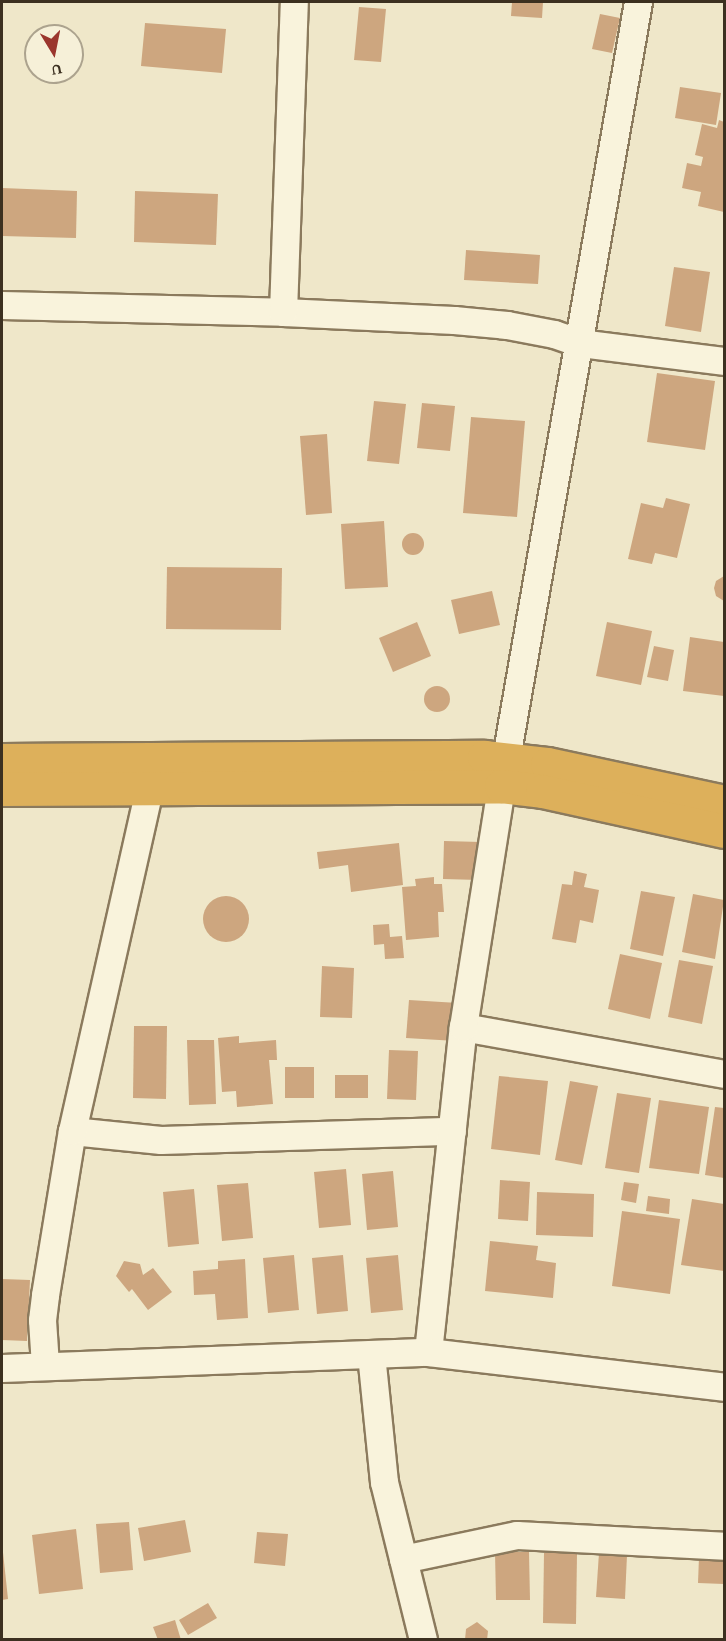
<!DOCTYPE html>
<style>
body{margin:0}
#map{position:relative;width:726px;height:1641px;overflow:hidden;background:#efe7c9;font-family:"Crimson Pro",serif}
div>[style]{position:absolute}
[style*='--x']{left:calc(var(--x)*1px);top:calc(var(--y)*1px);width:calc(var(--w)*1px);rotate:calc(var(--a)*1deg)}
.building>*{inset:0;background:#cda67f}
.round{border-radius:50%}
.roads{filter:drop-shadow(2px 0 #8b7a5d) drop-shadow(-2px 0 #8b7a5d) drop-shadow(0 2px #8b7a5d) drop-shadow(0 -2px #8b7a5d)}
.minor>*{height:27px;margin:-13.5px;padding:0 13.5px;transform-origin:13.5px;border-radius:13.5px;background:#f9f3dc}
.highway>*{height:33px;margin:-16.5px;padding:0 16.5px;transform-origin:16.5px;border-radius:16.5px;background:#ddb05b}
span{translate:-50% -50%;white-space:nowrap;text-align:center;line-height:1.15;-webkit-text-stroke:6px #f6f0d8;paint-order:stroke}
.frame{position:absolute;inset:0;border:3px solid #3c3020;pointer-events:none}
.north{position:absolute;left:24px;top:24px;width:60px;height:60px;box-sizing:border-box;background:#f6f0d8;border:2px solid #aca38e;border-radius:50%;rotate:170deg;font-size:16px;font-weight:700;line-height:24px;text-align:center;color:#3c3020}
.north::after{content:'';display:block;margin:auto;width:21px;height:27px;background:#9b362d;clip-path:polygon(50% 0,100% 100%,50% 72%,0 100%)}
</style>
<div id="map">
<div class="building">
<i style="clip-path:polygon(512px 2px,543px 2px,542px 18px,511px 16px)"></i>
<i style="clip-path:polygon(359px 7px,386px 9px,381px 62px,354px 60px)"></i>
<i style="clip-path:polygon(600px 14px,620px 18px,612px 53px,592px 49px)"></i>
<i style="clip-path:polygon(145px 23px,226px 29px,222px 73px,141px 66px)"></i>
<i style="clip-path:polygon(680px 87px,721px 93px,716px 125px,675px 118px)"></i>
<i style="clip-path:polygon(719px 120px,724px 122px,724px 212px,698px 206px,701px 192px,682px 188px,687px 163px,701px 166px,703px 157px,695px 155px,702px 124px,717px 128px)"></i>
<i style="clip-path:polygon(2px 188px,77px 191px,76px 238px,2px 236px)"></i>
<i style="clip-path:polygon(135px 191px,218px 194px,216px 245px,134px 242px)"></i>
<i style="clip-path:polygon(466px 250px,540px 255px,538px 284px,464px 280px)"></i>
<i style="clip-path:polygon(674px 267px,710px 272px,701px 332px,665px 326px)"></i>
<i style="clip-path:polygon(657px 373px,715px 381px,705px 450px,647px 442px)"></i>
<i style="clip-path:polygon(374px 401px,406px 404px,399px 464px,367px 461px)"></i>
<i style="clip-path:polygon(422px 403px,455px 406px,450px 451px,417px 448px)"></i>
<i style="clip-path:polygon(471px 417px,525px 421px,517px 517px,463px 513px)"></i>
<i style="clip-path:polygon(327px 434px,332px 513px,306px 515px,300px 436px)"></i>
<i style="clip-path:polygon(666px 498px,690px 504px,677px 558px,655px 553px,652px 564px,628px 559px,641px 503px,663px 508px)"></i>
<i style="clip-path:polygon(384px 521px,388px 587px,345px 589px,341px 524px)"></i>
<i class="round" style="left:402px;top:533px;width:22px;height:22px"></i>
<i style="clip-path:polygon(167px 567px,282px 568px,281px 630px,166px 629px)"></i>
<i style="clip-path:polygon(724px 576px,724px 601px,716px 596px,714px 588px,716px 581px)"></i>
<i style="clip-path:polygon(492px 591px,500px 625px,459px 634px,451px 600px)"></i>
<i style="clip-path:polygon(417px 622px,431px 656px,393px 672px,379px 638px)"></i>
<i style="clip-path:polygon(607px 622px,652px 631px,641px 685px,596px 676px)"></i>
<i style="clip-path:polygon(690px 637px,724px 642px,724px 696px,683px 691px)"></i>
<i style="clip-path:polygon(654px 646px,674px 650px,668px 681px,647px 677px)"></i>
<i class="round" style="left:424px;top:686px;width:26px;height:26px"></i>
<i style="clip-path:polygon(444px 841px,481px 842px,479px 880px,443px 879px)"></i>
<i style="clip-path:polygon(399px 843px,403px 885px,351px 892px,348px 865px,319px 869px,317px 852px)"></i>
<i style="clip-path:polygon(574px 871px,587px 874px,584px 887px,599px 890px,593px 923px,580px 920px,576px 943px,552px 939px,562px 884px,572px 885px)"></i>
<i style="clip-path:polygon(434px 877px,434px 884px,442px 884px,444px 912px,438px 912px,439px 937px,406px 940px,402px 887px,416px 886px,415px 879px)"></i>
<i style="clip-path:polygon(641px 891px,675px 897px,663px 956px,630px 949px)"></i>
<i style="clip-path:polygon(693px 894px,724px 900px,715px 959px,682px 952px)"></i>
<i class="round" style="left:203px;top:896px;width:46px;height:46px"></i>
<i style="clip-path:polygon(389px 924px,390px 937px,402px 936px,404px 958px,385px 959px,384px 944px,374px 945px,373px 925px)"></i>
<i style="clip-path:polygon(620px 954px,662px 963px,650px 1019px,608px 1009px)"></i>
<i style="clip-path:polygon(679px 960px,713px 966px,702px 1024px,668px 1017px)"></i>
<i style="clip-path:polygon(322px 966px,354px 968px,352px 1018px,320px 1017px)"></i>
<i style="clip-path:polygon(409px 1000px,458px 1003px,456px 1041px,406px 1038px)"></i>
<i style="clip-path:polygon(134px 1026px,167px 1026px,166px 1099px,133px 1098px)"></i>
<i style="clip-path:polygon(239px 1036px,239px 1043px,276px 1040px,277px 1060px,269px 1060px,273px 1104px,237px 1107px,236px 1091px,222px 1092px,218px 1038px)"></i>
<i style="clip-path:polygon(187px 1040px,214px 1040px,216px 1104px,189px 1105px)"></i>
<i style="clip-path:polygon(389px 1050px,418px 1051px,416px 1100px,387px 1099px)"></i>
<i style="clip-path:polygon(285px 1067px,314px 1067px,314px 1098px,285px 1098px)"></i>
<i style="clip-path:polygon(335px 1075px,368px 1075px,368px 1098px,335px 1098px)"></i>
<i style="clip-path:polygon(499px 1076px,548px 1081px,540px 1155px,491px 1149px)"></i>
<i style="clip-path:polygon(570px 1081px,598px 1086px,582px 1165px,555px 1160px)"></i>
<i style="clip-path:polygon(617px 1093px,651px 1098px,639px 1173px,605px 1168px)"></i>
<i style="clip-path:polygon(659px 1100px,709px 1107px,699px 1174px,649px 1168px)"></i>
<i style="clip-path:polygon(715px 1107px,724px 1108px,724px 1178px,705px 1175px)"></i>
<i style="clip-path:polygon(346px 1169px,351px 1225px,319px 1228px,314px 1172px)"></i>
<i style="clip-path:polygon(393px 1171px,398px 1227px,367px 1230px,362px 1174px)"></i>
<i style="clip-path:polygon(500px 1180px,530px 1182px,528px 1221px,498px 1219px)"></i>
<i style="clip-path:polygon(624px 1182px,639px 1184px,636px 1203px,621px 1200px)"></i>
<i style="clip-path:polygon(248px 1183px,253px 1238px,222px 1241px,217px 1185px)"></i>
<i style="clip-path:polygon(194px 1189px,199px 1244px,168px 1247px,163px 1192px)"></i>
<i style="clip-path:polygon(537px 1192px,594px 1194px,593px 1237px,536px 1235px)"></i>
<i style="clip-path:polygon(648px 1196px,670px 1199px,669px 1214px,646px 1211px)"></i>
<i style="clip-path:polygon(692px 1199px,724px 1204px,724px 1271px,681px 1265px)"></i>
<i style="clip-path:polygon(622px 1211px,680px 1219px,670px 1294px,612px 1286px)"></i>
<i style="clip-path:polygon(490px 1241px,538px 1246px,536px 1260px,556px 1263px,553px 1298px,485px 1291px)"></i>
<i style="clip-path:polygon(294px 1255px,299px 1310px,268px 1313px,263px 1258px)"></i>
<i style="clip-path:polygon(343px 1255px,348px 1311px,317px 1314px,312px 1258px)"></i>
<i style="clip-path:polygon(398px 1255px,403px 1310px,371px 1313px,366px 1258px)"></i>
<i style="clip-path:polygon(245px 1259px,248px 1318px,217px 1320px,215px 1294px,194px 1295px,193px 1271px,218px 1269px,218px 1261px)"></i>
<i style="clip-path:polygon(124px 1261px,140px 1264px,143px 1275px,153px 1268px,172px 1292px,148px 1310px,132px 1289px,129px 1292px,116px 1276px)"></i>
<i style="clip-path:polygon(2px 1279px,30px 1280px,27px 1341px,2px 1340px)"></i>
<i style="clip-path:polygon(185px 1520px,191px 1552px,144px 1561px,138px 1528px)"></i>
<i style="clip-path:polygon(129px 1522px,133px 1570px,100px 1573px,96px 1524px)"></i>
<i style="clip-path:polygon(76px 1529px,83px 1589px,39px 1594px,32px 1535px)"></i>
<i style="clip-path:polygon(257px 1532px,288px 1534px,285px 1566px,254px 1563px)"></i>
<i style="clip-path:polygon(2px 1543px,8px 1599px,2px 1600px)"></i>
<i style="clip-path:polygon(495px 1552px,529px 1552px,530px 1600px,496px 1600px)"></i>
<i style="clip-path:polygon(544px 1553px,577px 1553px,576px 1624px,543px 1623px)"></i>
<i style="clip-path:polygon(599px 1553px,627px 1555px,625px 1599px,596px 1597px)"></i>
<i style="clip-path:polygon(699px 1557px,724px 1558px,724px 1584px,698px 1583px)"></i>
<i style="clip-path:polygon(208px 1603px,217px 1618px,188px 1635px,179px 1620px)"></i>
<i style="clip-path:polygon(175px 1620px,181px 1640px,158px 1640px,153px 1627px)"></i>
<i style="clip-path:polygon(477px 1622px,488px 1631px,487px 1640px,465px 1640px,466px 1629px)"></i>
</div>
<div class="roads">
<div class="minor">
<i style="--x:2;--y:305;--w:281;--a:1.4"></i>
<i style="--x:283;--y:312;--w:171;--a:2.7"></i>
<i style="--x:454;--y:320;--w:53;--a:5.4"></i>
<i style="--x:507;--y:325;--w:48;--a:10.8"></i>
<i style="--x:554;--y:334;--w:28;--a:19"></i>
<i style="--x:580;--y:343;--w:145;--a:7.1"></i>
<i style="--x:283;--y:312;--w:310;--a:-88"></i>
<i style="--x:463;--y:1027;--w:265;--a:10.2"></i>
<i style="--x:72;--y:1131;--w:89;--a:5.8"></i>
<i style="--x:161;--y:1140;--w:291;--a:-1.8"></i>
<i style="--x:428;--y:1352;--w:327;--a:-83.9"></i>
<i style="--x:463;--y:1027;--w:244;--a:-81"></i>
<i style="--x:501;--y:786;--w:796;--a:-80.09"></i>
<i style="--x:371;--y:1354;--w:129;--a:84.2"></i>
<i style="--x:384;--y:1482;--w:163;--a:76.1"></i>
<i style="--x:45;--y:1365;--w:45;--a:-93.8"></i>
<i style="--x:42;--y:1320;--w:25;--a:-83"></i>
<i style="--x:45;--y:1295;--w:166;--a:-80.7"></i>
<i style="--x:72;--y:1131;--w:352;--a:-77.3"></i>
<i style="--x:2;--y:1368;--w:426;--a:-2.2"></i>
<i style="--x:428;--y:1352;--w:298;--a:6.7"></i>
<i style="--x:403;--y:1559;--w:116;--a:-11.9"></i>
<i style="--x:517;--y:1535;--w:207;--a:3"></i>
</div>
<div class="highway">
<i style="--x:2;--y:760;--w:482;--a:-0.4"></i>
<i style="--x:484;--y:757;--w:63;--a:6.3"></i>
<i style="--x:547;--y:764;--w:181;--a:12.1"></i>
<i style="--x:2;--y:789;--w:499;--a:-0.3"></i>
<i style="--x:501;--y:786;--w:41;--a:7"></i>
<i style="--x:542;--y:791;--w:186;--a:12.4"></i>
</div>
</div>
<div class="frame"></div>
<div class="north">U</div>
</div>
